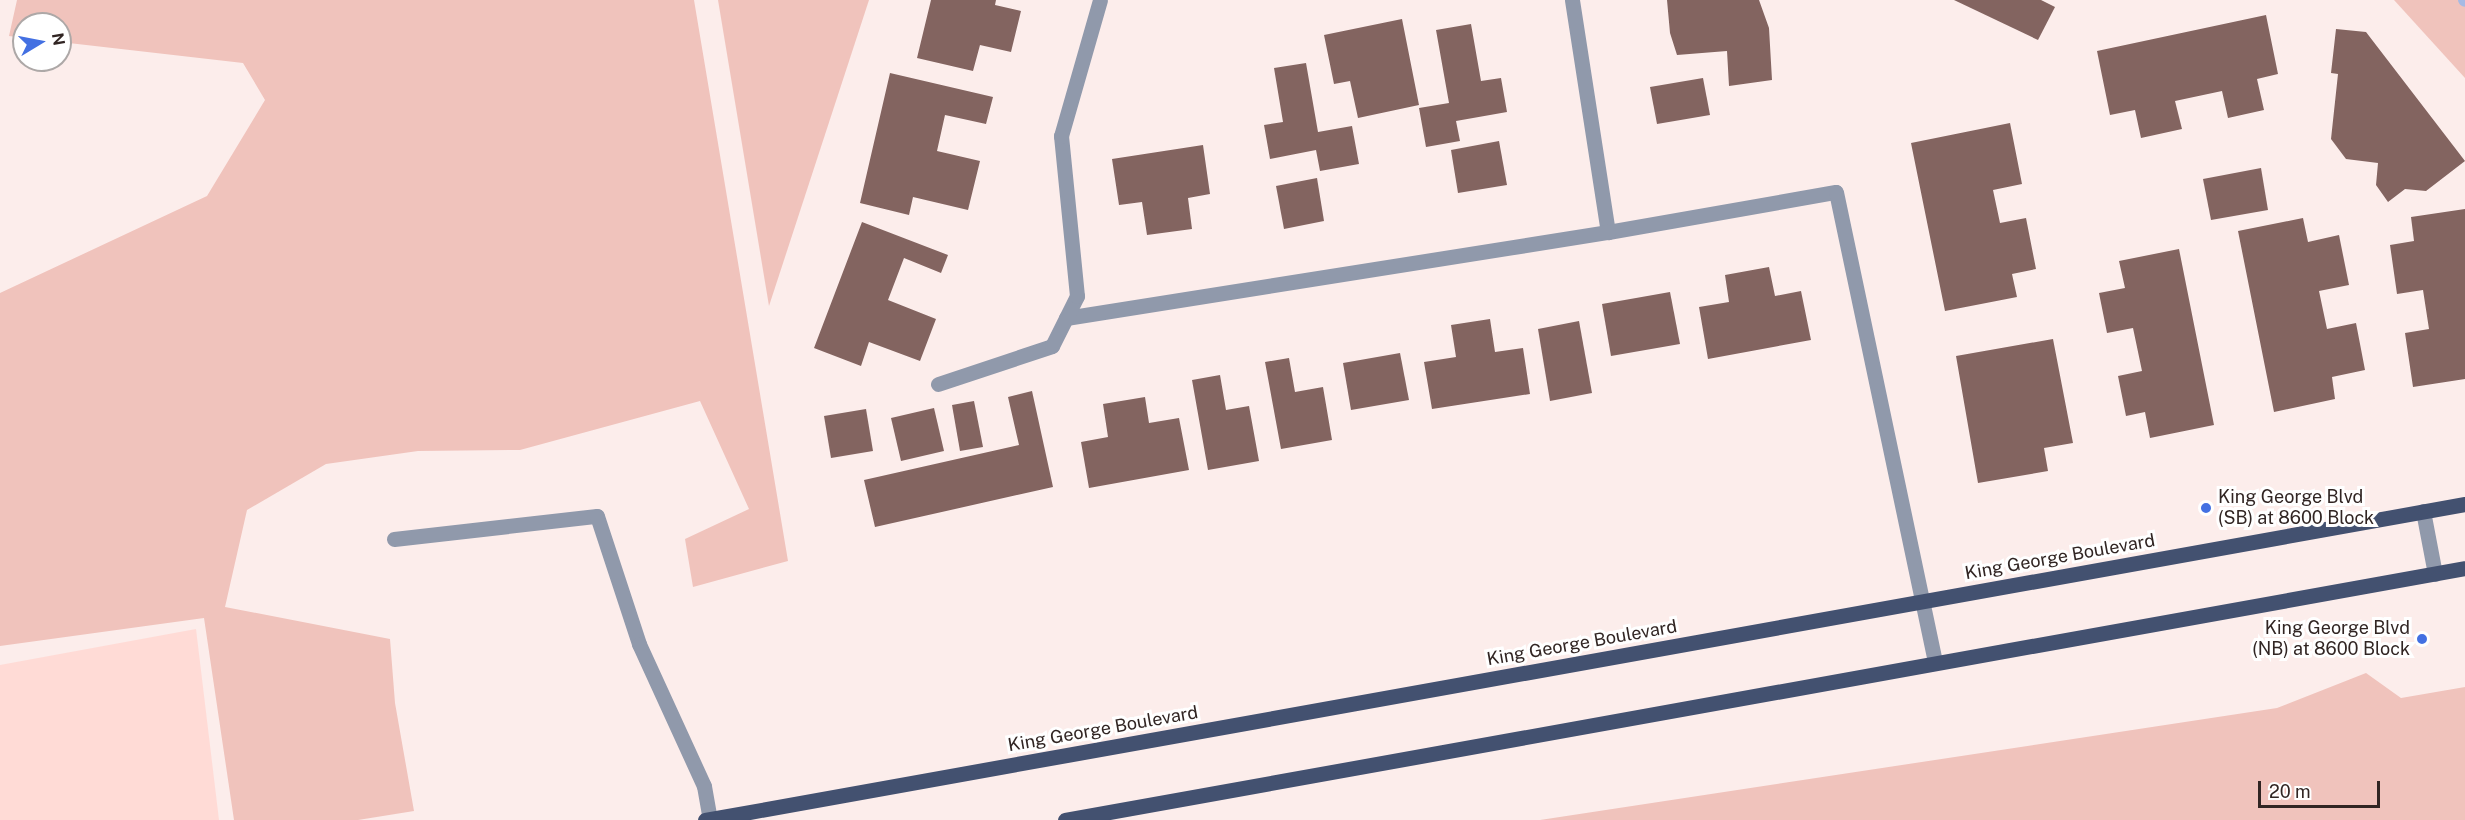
<!DOCTYPE html>
<style>
body{margin:0}
#map{position:relative;width:2465px;height:820px;overflow:hidden;background:#fcedeb;font-family:"Public Sans",sans-serif}
div>[style]{position:absolute}
[style*='--x']{left:calc(var(--x)*1px);top:calc(var(--y)*1px);width:calc(var(--w)*1px);rotate:calc(var(--a)*1deg)}
.built>*{inset:0;background:#ffdbd6}
.green>*{inset:0;background:#f0c3bc}
.stream>*{height:12px;margin:-6px;padding:0 6px;transform-origin:6px;border-radius:6px;background:#a6bae4}
.building>*{inset:0;background:#836460}
.lane>*{height:15px;margin:-7.5px;padding:0 7.5px;transform-origin:7.5px;border-radius:7.5px;background:#9099ab}
.primary>*{height:15px;margin:-7.5px;padding:0 7.5px;transform-origin:7.5px;border-radius:7.5px;background:#435170}
.dots>*{width:16px;height:16px;translate:-50% -50%;box-sizing:border-box;border:3px solid #fff;border-radius:50%}
span{translate:-50% -50%;white-space:nowrap;text-align:center;line-height:1.15;-webkit-text-stroke:6px #fff;paint-order:stroke}
.poi-label{font-size:18px;color:#312523}
.left{translate:0 -50%;text-align:left}
.right{translate:-100% -50%;text-align:right}
.street-label{font-size:18px;color:#312523}
.north{position:absolute;left:12px;top:12px;width:60px;height:60px;box-sizing:border-box;background:#fff;border:2px solid #ada8a7;border-radius:50%;rotate:80deg;font-size:16px;font-weight:700;line-height:24px;text-align:center;color:#312523}
.north::after{content:'';display:block;margin:auto;width:21px;height:27px;background:#4370e2;clip-path:polygon(50% 0,100% 100%,50% 72%,0 100%)}
.scale{position:absolute;left:2258px;top:781px;width:122px;height:27px;box-sizing:border-box;border:3px solid #312523;border-top:0;padding-left:8px;font-size:18px;line-height:21px;white-space:nowrap;color:#312523;-webkit-text-stroke:4px #fff;paint-order:stroke}
</style>
<div id="map">
<div class="built">
<i style="clip-path:polygon(196px 629px,219px 820px,0 820px,0 665px)"></i>
</div>
<div class="green">
<i style="clip-path:polygon(17px 0,694px 0,788px 561px,693px 587px,685px 539px,749px 509px,700px 401px,520px 450px,418px 451px,326px 464px,247px 510px,225px 607px,390px 639px,395px 703px,414px 811px,358px 820px,234px 820px,204px 618px,0 646px,0 293px,207px 196px,265px 100px,243px 63px,60px 42px,60px 24px,24px 24px,24px 38px,9px 36px)"></i>
<i style="clip-path:polygon(718px 0,869px 0,769px 306px)"></i>
<i style="clip-path:polygon(2394px 0,2465px 0,2465px 78px)"></i>
<i style="clip-path:polygon(2366px 673px,2401px 698px,2465px 687px,2465px 820px,1540px 820px,2277px 708px)"></i>
</div>
<div class="stream">
<i style="--x:2464;--y:0;--w:1;--a:45"></i>
</div>
<div class="building">
<i style="clip-path:polygon(931px 0,996px 0,995px 5px,1021px 11px,1011px 52px,980px 45px,973px 71px,917px 58px)"></i>
<i style="clip-path:polygon(1667px 0,1759px 0,1769px 28px,1772px 80px,1729px 86px,1727px 51px,1677px 55px,1670px 33px)"></i>
<i style="clip-path:polygon(1954px 0,2041px 0,2055px 7px,2038px 40px)"></i>
<i style="clip-path:polygon(2266px 15px,2278px 74px,2257px 79px,2264px 110px,2228px 118px,2222px 91px,2175px 101px,2182px 129px,2141px 138px,2135px 110px,2110px 115px,2097px 51px)"></i>
<i style="clip-path:polygon(1402px 19px,1419px 105px,1358px 118px,1350px 81px,1334px 84px,1324px 35px)"></i>
<i style="clip-path:polygon(1471px 24px,1481px 81px,1501px 78px,1507px 112px,1456px 121px,1460px 141px,1426px 147px,1419px 108px,1449px 103px,1436px 30px)"></i>
<i style="clip-path:polygon(2336px 29px,2366px 32px,2465px 161px,2426px 191px,2405px 189px,2388px 202px,2376px 185px,2378px 163px,2346px 159px,2331px 139px,2338px 74px,2331px 73px)"></i>
<i style="clip-path:polygon(1306px 63px,1318px 132px,1352px 126px,1359px 164px,1320px 171px,1316px 150px,1270px 159px,1264px 125px,1283px 122px,1274px 68px)"></i>
<i style="clip-path:polygon(890px 73px,993px 97px,986px 124px,945px 115px,937px 151px,980px 161px,968px 210px,913px 197px,909px 215px,860px 203px)"></i>
<i style="clip-path:polygon(1703px 78px,1710px 115px,1657px 124px,1650px 87px)"></i>
<i style="clip-path:polygon(2010px 123px,2022px 184px,1993px 190px,2000px 223px,2026px 218px,2036px 269px,2012px 274px,2017px 297px,1945px 311px,1911px 143px)"></i>
<i style="clip-path:polygon(1499px 141px,1507px 185px,1458px 193px,1451px 150px)"></i>
<i style="clip-path:polygon(1203px 145px,1210px 194px,1188px 198px,1192px 229px,1147px 235px,1142px 202px,1119px 205px,1112px 159px)"></i>
<i style="clip-path:polygon(2261px 168px,2268px 210px,2211px 220px,2203px 179px)"></i>
<i style="clip-path:polygon(1317px 178px,1324px 221px,1284px 229px,1276px 186px)"></i>
<i style="clip-path:polygon(2465px 209px,2465px 379px,2413px 387px,2405px 333px,2429px 329px,2423px 290px,2397px 294px,2390px 245px,2414px 241px,2411px 217px)"></i>
<i style="clip-path:polygon(2303px 218px,2308px 242px,2339px 235px,2349px 285px,2319px 291px,2327px 329px,2356px 323px,2365px 370px,2332px 377px,2335px 399px,2274px 412px,2238px 231px)"></i>
<i style="clip-path:polygon(862px 222px,948px 255px,941px 273px,904px 258px,888px 300px,936px 319px,920px 361px,869px 342px,861px 366px,814px 348px)"></i>
<i style="clip-path:polygon(2179px 249px,2214px 425px,2150px 438px,2145px 412px,2126px 416px,2118px 376px,2142px 371px,2133px 328px,2107px 333px,2099px 293px,2125px 288px,2119px 261px)"></i>
<i style="clip-path:polygon(1769px 267px,1775px 296px,1801px 291px,1811px 340px,1708px 359px,1699px 307px,1729px 302px,1725px 275px)"></i>
<i style="clip-path:polygon(1670px 292px,1680px 344px,1611px 356px,1602px 304px)"></i>
<i style="clip-path:polygon(1490px 319px,1495px 352px,1523px 348px,1530px 394px,1432px 409px,1424px 362px,1456px 357px,1451px 325px)"></i>
<i style="clip-path:polygon(1579px 321px,1592px 393px,1550px 401px,1538px 329px)"></i>
<i style="clip-path:polygon(2053px 339px,2073px 443px,2044px 448px,2048px 471px,1978px 483px,1956px 356px)"></i>
<i style="clip-path:polygon(1400px 353px,1409px 400px,1351px 410px,1343px 363px)"></i>
<i style="clip-path:polygon(1289px 358px,1295px 392px,1323px 387px,1332px 440px,1281px 449px,1265px 362px)"></i>
<i style="clip-path:polygon(1220px 375px,1226px 410px,1249px 406px,1259px 461px,1208px 470px,1192px 380px)"></i>
<i style="clip-path:polygon(1032px 391px,1053px 487px,875px 527px,864px 480px,1019px 445px,1008px 397px)"></i>
<i style="clip-path:polygon(1145px 397px,1149px 423px,1179px 418px,1189px 470px,1089px 488px,1081px 442px,1108px 437px,1103px 404px)"></i>
<i style="clip-path:polygon(974px 401px,983px 447px,960px 451px,952px 405px)"></i>
<i style="clip-path:polygon(934px 408px,944px 451px,901px 461px,891px 418px)"></i>
<i style="clip-path:polygon(866px 409px,873px 451px,831px 458px,824px 416px)"></i>
</div>
<div class="lane">
<i style="--x:1572;--y:0;--w:235;--a:81.2"></i>
<i style="--x:1608;--y:232;--w:231;--a:-10"></i>
<i style="--x:1836;--y:192;--w:481;--a:78.1"></i>
<i style="--x:1066;--y:318;--w:549;--a:-9.02"></i>
<i style="--x:938;--y:384;--w:120;--a:-18.4"></i>
<i style="--x:1052;--y:346;--w:56;--a:-63.4"></i>
<i style="--x:1077;--y:296;--w:161;--a:-95.7"></i>
<i style="--x:1061;--y:136;--w:141;--a:-74"></i>
<i style="--x:2423;--y:511;--w:64;--a:79.2"></i>
<i style="--x:394;--y:539;--w:204;--a:-6.5"></i>
<i style="--x:597;--y:516;--w:135;--a:71.8"></i>
<i style="--x:639;--y:644;--w:156;--a:65.4"></i>
<i style="--x:704;--y:786;--w:34;--a:80"></i>
</div>
<div class="primary">
<i style="--x:705;--y:820;--w:1788;--a:-10.18"></i>
<i style="--x:1065;--y:820;--w:1422;--a:-10.2"></i>
</div>
<div class="dots">
<i style="left:2206px;top:508px;background:#4370e2"></i>
<i style="left:2422px;top:639px;background:#4370e2"></i>
</div>
<div class="poi-label">
<span class="left" style="left:2218px;top:508px">King George Blvd<br>(SB) at 8600 Block</span>
<span class="right" style="left:2410px;top:639px">King George Blvd<br>(NB) at 8600 Block</span>
</div>
<div class="street-label">
<span style="left:2060px;top:557px;rotate:-10deg">King George Boulevard</span>
<span style="left:1582px;top:643px;rotate:-10deg">King George Boulevard</span>
<span style="left:1103px;top:729px;rotate:-10deg">King George Boulevard</span>
</div>
<div class="north">N</div>
<div class="scale">20 m</div>
</div>
